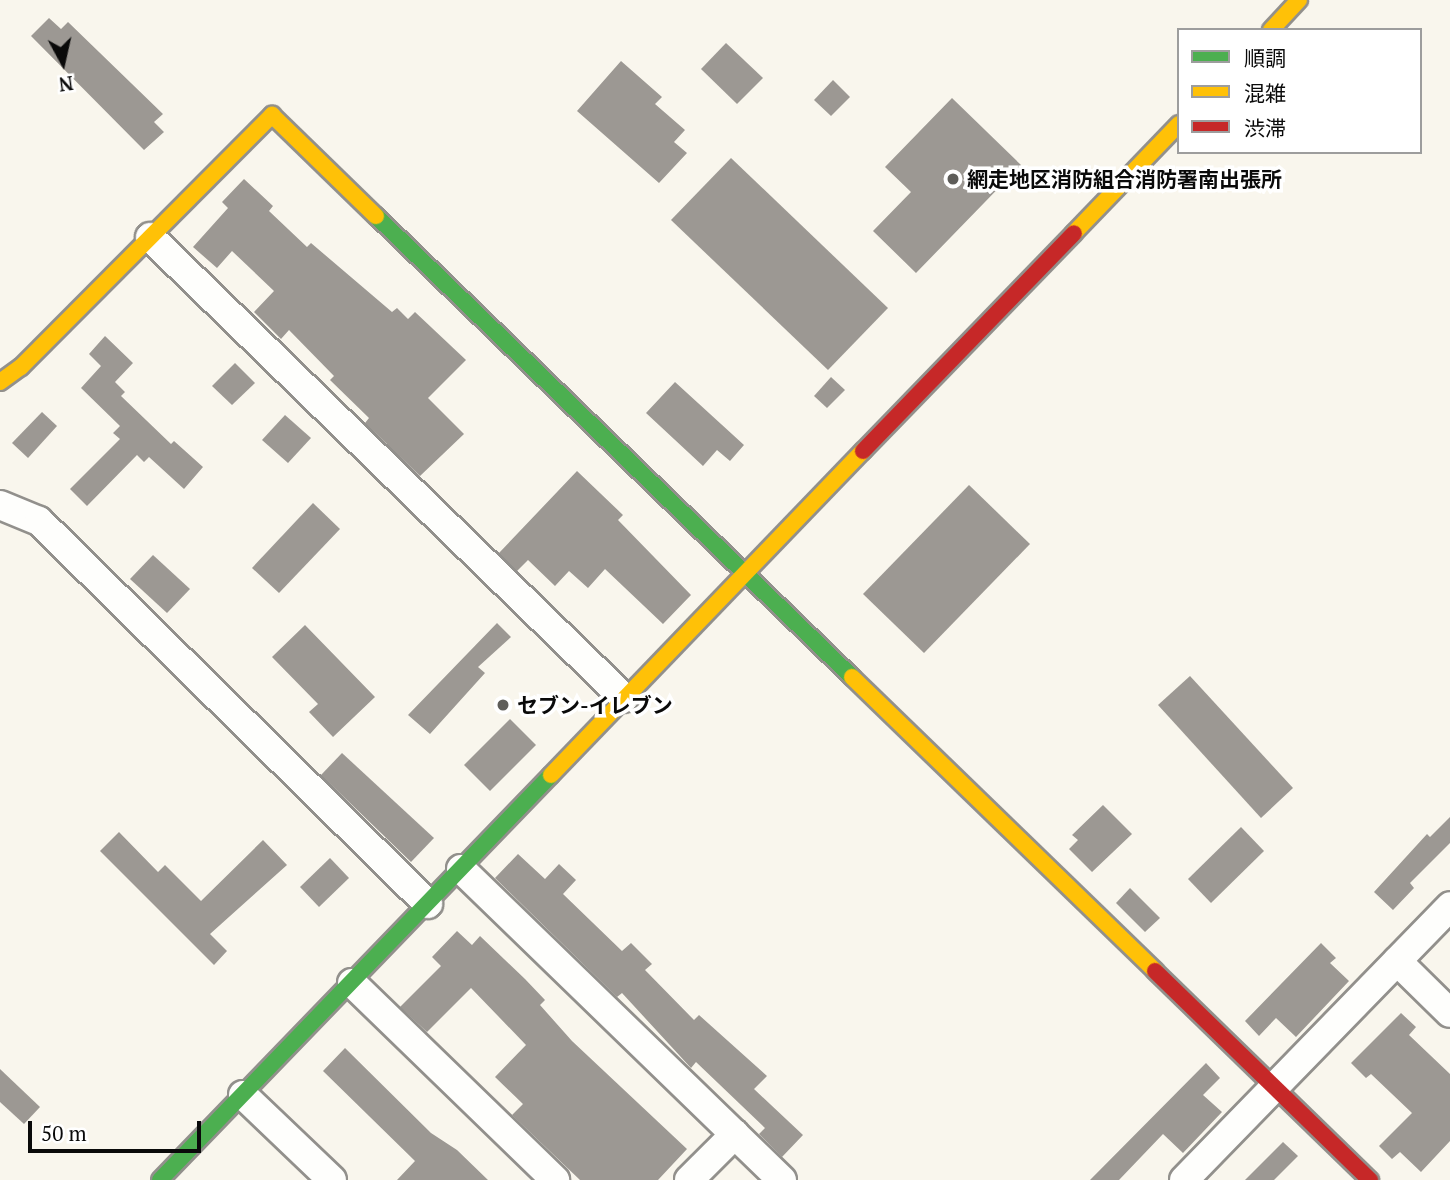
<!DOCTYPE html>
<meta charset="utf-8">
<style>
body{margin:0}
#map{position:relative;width:1450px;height:1180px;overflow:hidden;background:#f9f6ed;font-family:"PT Serif","Noto Sans JP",serif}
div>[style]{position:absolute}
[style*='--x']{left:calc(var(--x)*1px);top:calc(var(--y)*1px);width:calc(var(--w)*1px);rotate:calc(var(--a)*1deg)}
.building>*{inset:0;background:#9c9893}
.roads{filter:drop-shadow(2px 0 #92908c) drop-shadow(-2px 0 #92908c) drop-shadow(0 2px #92908c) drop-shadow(0 -2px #92908c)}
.street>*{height:28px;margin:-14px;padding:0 14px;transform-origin:14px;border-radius:14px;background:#fefefc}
.fast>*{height:16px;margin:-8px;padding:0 8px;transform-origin:8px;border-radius:8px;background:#4caf50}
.slow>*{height:16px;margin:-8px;padding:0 8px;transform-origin:8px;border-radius:8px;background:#ffc107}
.jam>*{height:16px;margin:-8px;padding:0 8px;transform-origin:8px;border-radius:8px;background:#c62828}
.dots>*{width:19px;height:19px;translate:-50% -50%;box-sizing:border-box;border:4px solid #fff;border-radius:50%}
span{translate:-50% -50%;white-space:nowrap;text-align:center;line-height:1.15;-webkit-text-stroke:7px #fff;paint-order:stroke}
.poi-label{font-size:21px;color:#0a0a0a;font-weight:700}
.left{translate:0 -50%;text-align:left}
.legend{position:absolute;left:1177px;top:28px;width:245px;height:126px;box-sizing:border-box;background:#fff;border:2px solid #9d9d9d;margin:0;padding:9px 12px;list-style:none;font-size:21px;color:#0a0a0a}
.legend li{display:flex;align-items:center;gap:14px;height:35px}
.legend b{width:35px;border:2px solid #9d9d9d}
.north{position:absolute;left:28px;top:28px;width:70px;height:70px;-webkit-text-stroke:5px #fff;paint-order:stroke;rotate:172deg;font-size:19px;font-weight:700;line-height:28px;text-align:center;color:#0a0a0a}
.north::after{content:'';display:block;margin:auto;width:24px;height:32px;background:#0a0a0a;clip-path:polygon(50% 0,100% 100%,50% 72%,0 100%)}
.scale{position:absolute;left:28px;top:1121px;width:173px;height:32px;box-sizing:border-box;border:4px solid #0a0a0a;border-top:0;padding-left:9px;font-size:21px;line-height:24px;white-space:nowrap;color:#0a0a0a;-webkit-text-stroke:5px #fff;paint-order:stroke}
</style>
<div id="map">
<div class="building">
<i style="clip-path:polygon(49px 18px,61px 29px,68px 22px,163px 114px,154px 122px,164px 132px,144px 150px,31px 36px)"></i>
<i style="clip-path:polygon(726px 43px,763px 78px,737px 104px,701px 69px)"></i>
<i style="clip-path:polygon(621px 61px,662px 97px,655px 104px,685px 130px,674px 142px,687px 153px,659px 183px,577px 111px)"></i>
<i style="clip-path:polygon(833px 80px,850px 97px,831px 116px,814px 100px)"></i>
<i style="clip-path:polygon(952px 98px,1021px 165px,916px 273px,873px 231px,911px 192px,885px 167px)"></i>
<i style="clip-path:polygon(731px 158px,888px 308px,828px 370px,671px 220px)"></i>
<i style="clip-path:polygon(244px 179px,273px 206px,269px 211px,307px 247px,311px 243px,392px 312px,397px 308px,408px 319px,415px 312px,466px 360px,428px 398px,464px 434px,420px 476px,365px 423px,369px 418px,330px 380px,334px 376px,289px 330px,281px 339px,254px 312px,274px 291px,232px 251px,217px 268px,193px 247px,228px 208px,222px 202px)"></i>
<i style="clip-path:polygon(105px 336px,133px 363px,115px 382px,125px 392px,121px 396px,171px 444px,174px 441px,203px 467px,184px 489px,149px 457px,144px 462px,137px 455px,87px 506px,70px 489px,120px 439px,113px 433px,120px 426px,81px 388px,101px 366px,89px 354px)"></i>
<i style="clip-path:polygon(235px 363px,255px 383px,232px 405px,212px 386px)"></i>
<i style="clip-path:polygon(831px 377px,845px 390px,827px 408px,814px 396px)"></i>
<i style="clip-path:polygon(675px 382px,744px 445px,730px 461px,717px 450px,703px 466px,646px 413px)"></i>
<i style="clip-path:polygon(42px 412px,57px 426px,28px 458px,12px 443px)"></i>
<i style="clip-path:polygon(285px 415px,311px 438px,288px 463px,262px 440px)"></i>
<i style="clip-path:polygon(577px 471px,623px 515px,618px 520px,691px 595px,663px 624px,605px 569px,588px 588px,569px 571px,555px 586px,528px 560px,517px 571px,499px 553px)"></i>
<i style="clip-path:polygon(969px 485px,1030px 544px,924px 653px,863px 594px)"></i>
<i style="clip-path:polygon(313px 503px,340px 529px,279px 593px,252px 568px)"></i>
<i style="clip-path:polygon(153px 555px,190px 589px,167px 613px,130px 579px)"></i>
<i style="clip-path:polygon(497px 623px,511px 637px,478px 667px,485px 673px,430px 734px,408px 715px)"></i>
<i style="clip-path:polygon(305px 625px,375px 697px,333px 737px,309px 712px,318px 704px,272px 657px)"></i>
<i style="clip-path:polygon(1190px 676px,1293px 788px,1261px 818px,1158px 705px)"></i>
<i style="clip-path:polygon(510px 719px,536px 745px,490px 791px,464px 765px)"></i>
<i style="clip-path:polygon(342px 753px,434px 838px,411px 862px,321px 775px)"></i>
<i style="clip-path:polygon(1103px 805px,1132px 834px,1092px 872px,1069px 849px,1078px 840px,1072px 835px)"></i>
<i style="clip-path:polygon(1450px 817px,1450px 843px,1410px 883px,1414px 888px,1393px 910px,1374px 892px,1427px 834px,1430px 837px)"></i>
<i style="clip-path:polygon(1241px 827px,1264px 851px,1211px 903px,1188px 879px)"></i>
<i style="clip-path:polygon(119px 832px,158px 872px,165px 865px,201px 901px,263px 840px,287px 865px,210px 934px,227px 951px,214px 965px,100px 851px)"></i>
<i style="clip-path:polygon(518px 854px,545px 879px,559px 864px,576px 880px,563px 894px,622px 951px,631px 943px,652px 964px,645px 970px,694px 1020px,699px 1015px,767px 1076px,754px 1089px,803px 1135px,782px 1157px,759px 1134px,765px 1128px,696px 1062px,691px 1068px,622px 993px,617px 997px,495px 878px)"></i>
<i style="clip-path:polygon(330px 858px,349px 878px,319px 907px,300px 887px)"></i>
<i style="clip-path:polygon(1130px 888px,1160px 918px,1145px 932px,1116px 903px)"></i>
<i style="clip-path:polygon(457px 931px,472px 945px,480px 936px,525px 979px,545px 1000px,540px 1005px,572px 1041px,687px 1149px,658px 1180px,580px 1180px,512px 1115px,523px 1104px,495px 1077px,526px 1045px,471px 988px,427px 1032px,400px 1007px,441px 966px,432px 957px)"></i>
<i style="clip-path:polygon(1321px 943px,1336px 958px,1330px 963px,1349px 981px,1296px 1037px,1276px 1018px,1259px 1036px,1245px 1021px)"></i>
<i style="clip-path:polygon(1401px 1013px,1416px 1027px,1409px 1035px,1450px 1074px,1450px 1141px,1421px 1172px,1400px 1152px,1392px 1159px,1379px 1146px,1412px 1113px,1371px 1074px,1366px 1078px,1351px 1063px)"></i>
<i style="clip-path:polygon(345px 1048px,431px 1133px,457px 1150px,488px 1180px,397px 1180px,415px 1161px,323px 1071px)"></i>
<i style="clip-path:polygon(1206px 1063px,1220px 1078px,1203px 1095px,1222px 1112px,1183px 1153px,1163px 1134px,1119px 1180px,1090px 1180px)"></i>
<i style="clip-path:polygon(0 1069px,40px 1107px,24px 1124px,0 1102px)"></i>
<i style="clip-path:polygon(1283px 1142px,1298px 1156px,1274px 1180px,1245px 1180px)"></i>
</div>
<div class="roads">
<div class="street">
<i style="--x:150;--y:237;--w:661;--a:44.2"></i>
<i style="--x:0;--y:505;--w:42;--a:22.3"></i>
<i style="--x:39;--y:521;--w:546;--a:44.55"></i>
<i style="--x:461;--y:869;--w:447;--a:44.1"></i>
<i style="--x:1397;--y:961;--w:74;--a:44.5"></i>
<i style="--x:352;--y:983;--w:283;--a:44.1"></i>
<i style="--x:243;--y:1095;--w:123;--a:43.7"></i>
<i style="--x:689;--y:1180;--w:65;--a:-45"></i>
<i style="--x:1184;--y:1180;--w:382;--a:-45.8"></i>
</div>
<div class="fast">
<i style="--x:376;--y:216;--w:663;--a:44.08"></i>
<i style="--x:160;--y:1180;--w:563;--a:-46.01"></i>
</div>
<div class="slow">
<i style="--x:1271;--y:30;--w:41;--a:-47"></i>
<i style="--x:1074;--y:233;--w:151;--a:-46.1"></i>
<i style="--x:0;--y:382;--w:26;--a:-36"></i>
<i style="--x:21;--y:367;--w:356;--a:-45.1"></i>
<i style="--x:272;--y:115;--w:145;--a:44.2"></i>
<i style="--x:852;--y:677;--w:422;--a:44.1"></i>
<i style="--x:551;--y:775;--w:450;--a:-46.1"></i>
</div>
<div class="jam">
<i style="--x:863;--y:451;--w:303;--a:-45.9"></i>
<i style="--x:1155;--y:971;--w:300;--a:44.2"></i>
</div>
</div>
<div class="dots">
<i style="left:953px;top:179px;background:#5e5d59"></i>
<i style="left:503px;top:705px;background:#5e5d59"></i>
</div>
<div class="poi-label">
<span class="left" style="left:967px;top:179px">網走地区消防組合消防署南出張所</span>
<span class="left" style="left:517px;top:705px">セブン-イレブン</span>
</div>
<ul class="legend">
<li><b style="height:9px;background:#4caf50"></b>順調</li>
<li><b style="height:9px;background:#ffc107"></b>混雑</li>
<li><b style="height:9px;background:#c62828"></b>渋滞</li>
</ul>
<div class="north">N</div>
<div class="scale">50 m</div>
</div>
